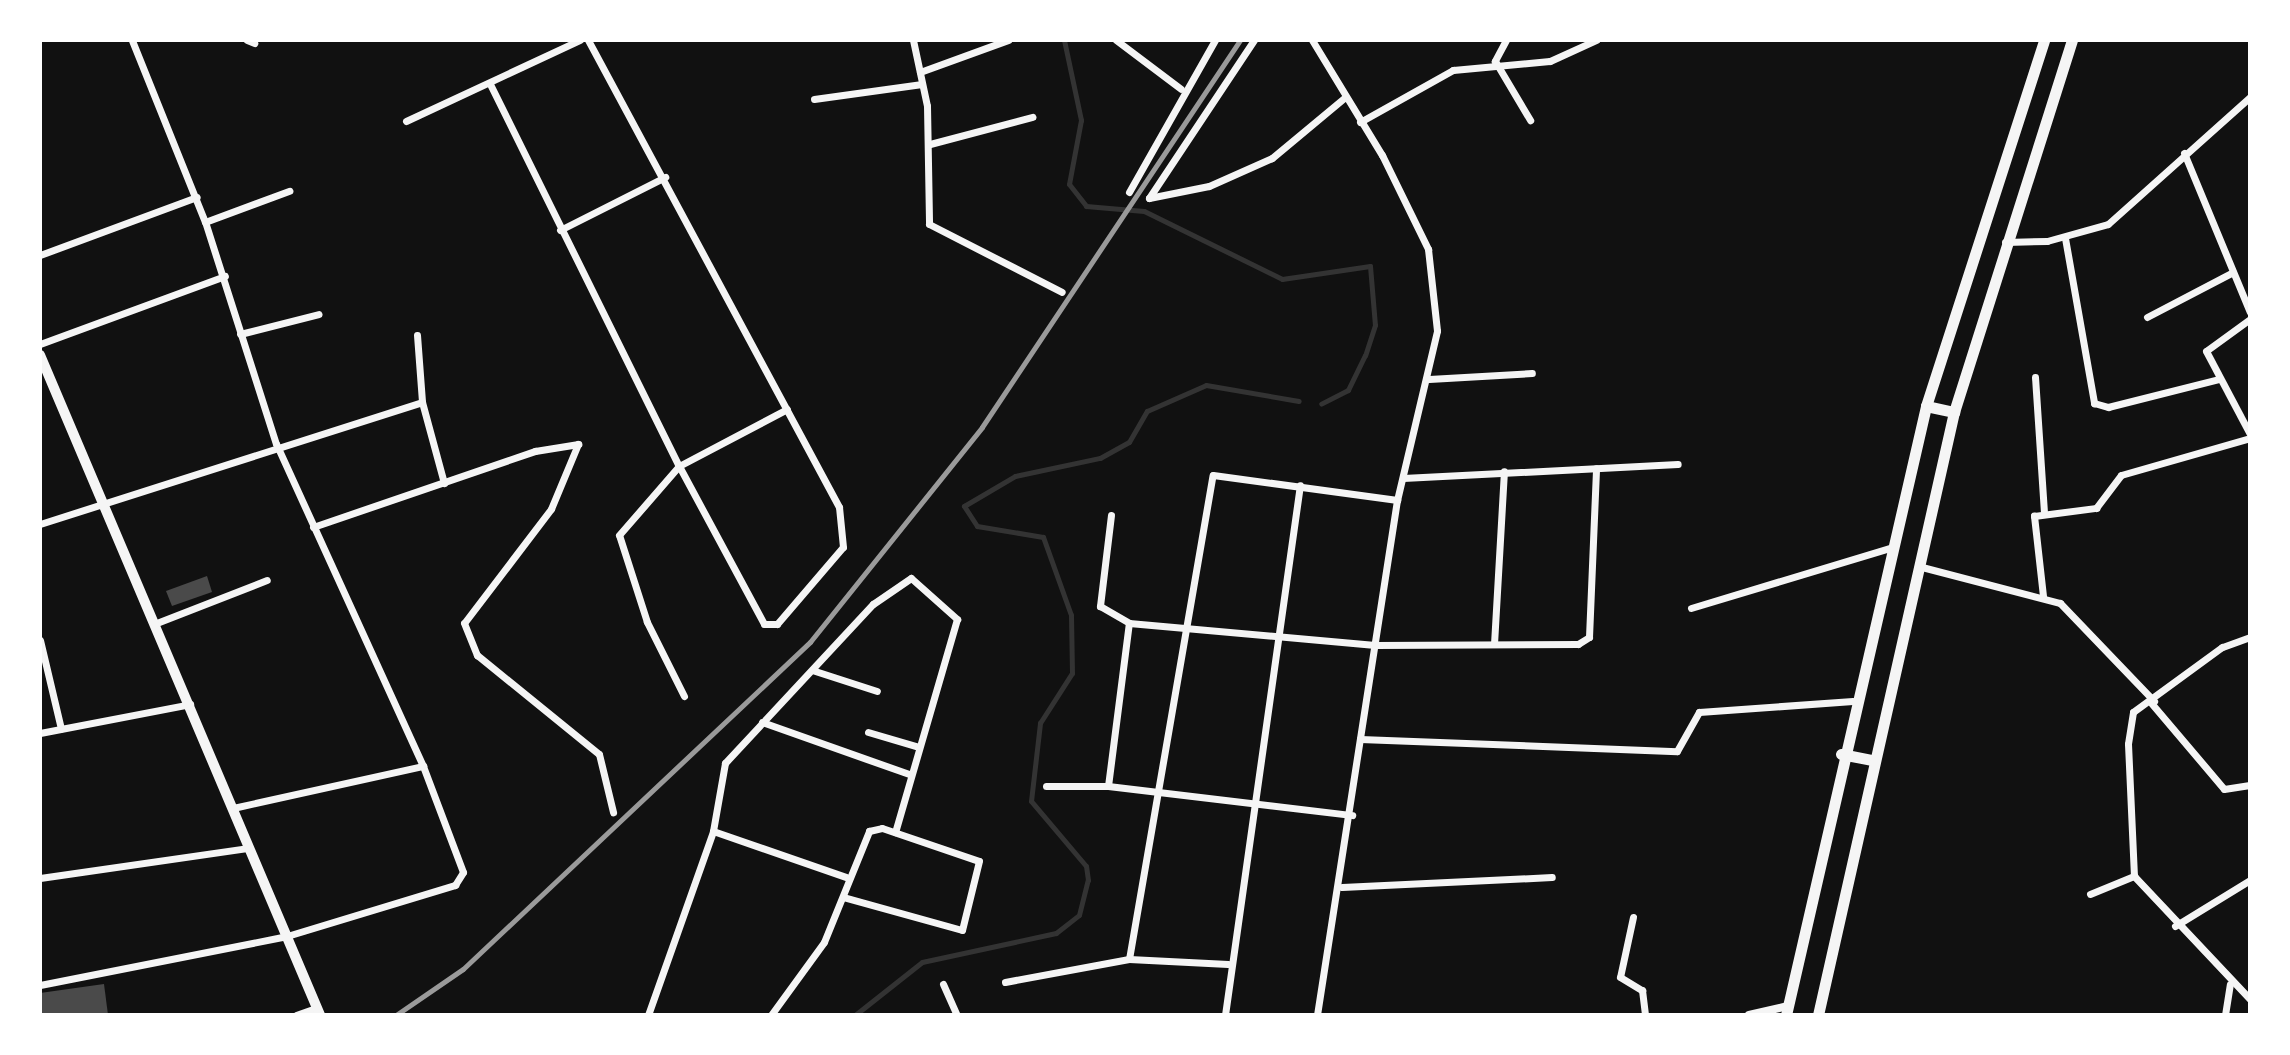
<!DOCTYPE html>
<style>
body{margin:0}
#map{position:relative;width:2290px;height:1055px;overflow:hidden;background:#111;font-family:Poppins,sans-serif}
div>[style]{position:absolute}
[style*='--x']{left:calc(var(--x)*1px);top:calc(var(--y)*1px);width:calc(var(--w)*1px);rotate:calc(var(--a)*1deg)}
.stream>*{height:5px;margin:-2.5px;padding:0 2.5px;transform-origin:2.5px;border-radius:2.5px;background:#333}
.building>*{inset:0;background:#4a4a4a}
.minor>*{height:7px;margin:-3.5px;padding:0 3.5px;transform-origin:3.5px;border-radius:3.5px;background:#f5f5f5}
.tertiary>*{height:8px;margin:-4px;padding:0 4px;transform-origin:4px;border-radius:4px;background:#f5f5f5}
.secondary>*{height:10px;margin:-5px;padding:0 5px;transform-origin:5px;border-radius:5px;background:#f5f5f5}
.primary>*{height:11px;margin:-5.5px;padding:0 5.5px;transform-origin:5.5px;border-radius:5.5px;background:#f5f5f5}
.rail>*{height:5px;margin:-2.5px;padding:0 2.5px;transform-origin:2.5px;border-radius:2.5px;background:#9a9a9a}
span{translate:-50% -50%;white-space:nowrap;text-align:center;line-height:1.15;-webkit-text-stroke:7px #fff;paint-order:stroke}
.frame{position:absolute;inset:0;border:42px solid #fff;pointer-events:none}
</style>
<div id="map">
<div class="stream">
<i style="--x:1064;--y:40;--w:82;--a:78"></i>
<i style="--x:1081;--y:120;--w:65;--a:100.6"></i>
<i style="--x:1069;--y:184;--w:28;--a:52"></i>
<i style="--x:1086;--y:206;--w:58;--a:4.9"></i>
<i style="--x:1144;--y:211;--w:154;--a:26.2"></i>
<i style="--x:1282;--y:279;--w:89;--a:-8.4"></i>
<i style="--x:1370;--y:266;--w:59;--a:85.2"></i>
<i style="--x:1375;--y:325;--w:32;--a:108"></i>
<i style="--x:1365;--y:355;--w:39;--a:116"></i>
<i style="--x:1348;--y:390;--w:30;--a:153"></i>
<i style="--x:855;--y:1015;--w:85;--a:-38.3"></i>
<i style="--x:922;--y:962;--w:137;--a:-12.2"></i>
<i style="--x:1056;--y:933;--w:29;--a:-38"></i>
<i style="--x:1079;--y:915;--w:36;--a:-76"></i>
<i style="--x:1088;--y:880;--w:14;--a:-98"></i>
<i style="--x:1086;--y:866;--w:85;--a:-130.2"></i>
<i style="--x:1031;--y:801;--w:79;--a:-83.4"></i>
<i style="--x:1040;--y:723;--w:59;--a:-57.4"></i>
<i style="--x:1072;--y:673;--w:58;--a:-91"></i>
<i style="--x:1071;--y:615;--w:83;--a:-109.7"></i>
<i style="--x:1043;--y:537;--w:67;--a:-170.5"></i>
<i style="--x:977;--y:526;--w:24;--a:-123"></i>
<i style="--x:964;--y:506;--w:59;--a:-30.5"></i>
<i style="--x:1015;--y:476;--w:87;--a:-12"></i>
<i style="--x:1100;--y:458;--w:33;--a:-29"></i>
<i style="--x:1129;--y:442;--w:36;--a:-60"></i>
<i style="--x:1147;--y:411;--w:64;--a:-23.8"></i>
<i style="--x:1206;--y:385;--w:94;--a:9.8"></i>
</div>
<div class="building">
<i style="clip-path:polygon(207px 576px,212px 592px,172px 606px,166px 591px)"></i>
<i style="clip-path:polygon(104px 984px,108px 1015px,40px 1015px,40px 993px)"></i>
</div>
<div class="minor">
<i style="--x:247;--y:40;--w:8;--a:23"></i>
<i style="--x:913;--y:40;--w:67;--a:78"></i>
<i style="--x:927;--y:106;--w:118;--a:89"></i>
<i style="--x:929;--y:224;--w:149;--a:27.1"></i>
<i style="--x:1116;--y:40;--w:81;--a:37"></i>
<i style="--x:1312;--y:40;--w:135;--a:58.7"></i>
<i style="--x:1382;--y:155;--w:105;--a:63.9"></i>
<i style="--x:1428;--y:249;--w:82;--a:83.7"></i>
<i style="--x:1437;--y:331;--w:174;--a:103.3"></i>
<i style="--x:1397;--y:500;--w:521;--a:98.83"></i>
<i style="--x:1506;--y:40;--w:24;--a:118"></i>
<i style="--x:1495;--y:61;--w:69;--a:59.3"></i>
<i style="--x:920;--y:72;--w:94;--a:-20"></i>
<i style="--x:490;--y:84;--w:426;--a:63.7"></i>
<i style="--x:679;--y:466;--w:179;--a:61.7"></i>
<i style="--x:764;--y:624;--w:13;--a:0"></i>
<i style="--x:777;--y:624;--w:101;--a:-49.4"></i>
<i style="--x:843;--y:547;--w:40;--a:-95.7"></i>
<i style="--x:839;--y:507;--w:530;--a:-118.26"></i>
<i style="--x:814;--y:99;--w:109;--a:-7.9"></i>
<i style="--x:406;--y:121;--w:192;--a:-25"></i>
<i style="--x:1360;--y:122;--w:107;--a:-29.2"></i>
<i style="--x:1453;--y:70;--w:97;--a:-5.3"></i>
<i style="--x:1550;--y:61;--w:51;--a:-24.5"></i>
<i style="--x:930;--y:144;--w:106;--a:-14.8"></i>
<i style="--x:2184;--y:153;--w:172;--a:67.5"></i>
<i style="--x:1129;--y:192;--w:175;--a:-60.5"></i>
<i style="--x:1149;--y:198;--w:61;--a:-11.3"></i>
<i style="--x:1209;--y:186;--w:69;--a:-24"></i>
<i style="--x:1272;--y:158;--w:94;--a:-39.8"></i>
<i style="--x:1149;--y:198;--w:190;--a:-56.4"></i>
<i style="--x:205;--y:222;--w:90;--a:-20.3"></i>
<i style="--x:560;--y:230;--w:118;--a:-26.8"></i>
<i style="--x:2065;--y:238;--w:168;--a:80"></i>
<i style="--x:2094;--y:403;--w:15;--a:16"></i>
<i style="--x:2108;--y:407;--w:114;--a:-14.2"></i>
<i style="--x:2005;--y:242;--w:42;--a:-1.4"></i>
<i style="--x:2047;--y:241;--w:63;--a:-15.6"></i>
<i style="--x:2108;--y:224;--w:191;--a:-41.8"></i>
<i style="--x:40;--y:255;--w:167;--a:-20.3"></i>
<i style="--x:2147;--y:317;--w:97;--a:-27.6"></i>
<i style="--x:2250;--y:319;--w:54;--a:144"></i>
<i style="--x:2206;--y:351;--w:94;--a:62.1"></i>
<i style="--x:240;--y:334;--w:81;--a:-14.2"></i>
<i style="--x:417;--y:335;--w:67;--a:85.7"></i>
<i style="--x:422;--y:402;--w:84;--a:74.8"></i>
<i style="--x:40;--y:344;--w:197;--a:-20.2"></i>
<i style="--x:2035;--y:377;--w:134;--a:86.2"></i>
<i style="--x:1429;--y:379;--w:103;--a:-3.3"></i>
<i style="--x:1403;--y:478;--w:275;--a:-2.9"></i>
<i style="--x:1111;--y:515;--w:92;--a:96.9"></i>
<i style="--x:1100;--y:606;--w:34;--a:30"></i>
<i style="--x:1129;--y:623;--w:247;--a:5.1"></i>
<i style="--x:1375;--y:645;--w:203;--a:-0.3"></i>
<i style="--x:1578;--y:644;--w:13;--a:-32"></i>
<i style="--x:1589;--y:637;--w:169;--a:-87.6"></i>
<i style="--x:40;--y:524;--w:401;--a:-17.7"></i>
<i style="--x:313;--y:527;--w:235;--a:-18.9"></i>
<i style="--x:535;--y:451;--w:44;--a:-9.2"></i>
<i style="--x:578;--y:444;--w:70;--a:112.6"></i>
<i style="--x:551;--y:509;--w:143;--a:127.3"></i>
<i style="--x:464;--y:623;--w:35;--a:68"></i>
<i style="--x:477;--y:655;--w:157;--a:39.1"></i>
<i style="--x:599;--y:754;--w:60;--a:76.4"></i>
<i style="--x:1918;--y:566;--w:147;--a:14.6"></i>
<i style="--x:2060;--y:603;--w:136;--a:46.2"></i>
<i style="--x:2043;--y:596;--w:81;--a:-96.4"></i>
<i style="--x:2034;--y:516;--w:63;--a:-7.4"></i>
<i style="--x:2096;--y:508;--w:41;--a:-52.9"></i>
<i style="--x:2121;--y:475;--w:134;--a:-16"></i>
<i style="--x:1691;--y:608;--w:208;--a:-16.8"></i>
<i style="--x:154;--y:624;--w:121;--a:-21.3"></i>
<i style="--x:2250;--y:637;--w:30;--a:160"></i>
<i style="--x:2222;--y:647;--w:110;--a:143.9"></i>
<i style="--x:2133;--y:712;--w:32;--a:99"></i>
<i style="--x:2128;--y:744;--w:132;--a:87.4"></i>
<i style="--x:2134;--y:876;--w:169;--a:46.7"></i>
<i style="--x:40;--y:640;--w:91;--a:76.7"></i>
<i style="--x:1494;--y:644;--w:173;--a:-86.7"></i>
<i style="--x:815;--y:671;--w:65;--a:17.9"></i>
<i style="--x:684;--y:696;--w:83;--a:-116.6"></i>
<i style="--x:647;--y:622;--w:91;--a:-107.8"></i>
<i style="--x:619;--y:535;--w:91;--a:-49"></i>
<i style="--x:679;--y:466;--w:122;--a:-27.8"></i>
<i style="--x:2152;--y:704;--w:111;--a:49.7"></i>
<i style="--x:2224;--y:789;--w:26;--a:-9"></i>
<i style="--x:762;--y:722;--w:156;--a:19.5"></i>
<i style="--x:868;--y:732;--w:50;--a:16.3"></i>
<i style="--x:40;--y:733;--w:153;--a:-10.9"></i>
<i style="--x:1360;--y:739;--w:317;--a:2.2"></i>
<i style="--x:1677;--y:751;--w:45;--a:-60.6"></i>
<i style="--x:1699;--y:712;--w:154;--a:-4.1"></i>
<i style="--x:1046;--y:786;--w:62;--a:0"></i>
<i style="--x:1108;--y:786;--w:246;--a:6.8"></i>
<i style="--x:1108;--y:786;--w:164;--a:-82.7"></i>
<i style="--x:233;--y:808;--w:195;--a:-12.5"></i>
<i style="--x:713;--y:831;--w:141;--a:19.1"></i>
<i style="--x:40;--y:878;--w:211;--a:-8.2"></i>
<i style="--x:1342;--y:887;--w:210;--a:-2.7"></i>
<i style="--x:2090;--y:894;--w:48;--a:-22.2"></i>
<i style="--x:1633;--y:917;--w:61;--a:102.2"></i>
<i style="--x:1620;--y:977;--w:26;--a:31"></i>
<i style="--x:1642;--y:990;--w:25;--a:83"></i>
<i style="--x:2175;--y:926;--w:88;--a:-31.5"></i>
<i style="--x:1129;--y:959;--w:491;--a:-80.2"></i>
<i style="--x:1213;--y:475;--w:186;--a:7.7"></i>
<i style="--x:1005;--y:982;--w:126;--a:-10.5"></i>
<i style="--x:1129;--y:959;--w:99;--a:2.9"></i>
<i style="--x:943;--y:984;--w:34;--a:66"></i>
<i style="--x:40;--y:985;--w:252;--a:-11.2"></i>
<i style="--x:287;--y:936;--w:176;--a:-16.9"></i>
<i style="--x:455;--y:885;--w:15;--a:-58"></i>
<i style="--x:463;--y:872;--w:113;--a:-110.7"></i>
<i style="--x:423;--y:766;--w:354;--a:-114.5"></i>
<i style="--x:276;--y:444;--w:233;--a:-107.7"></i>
<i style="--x:205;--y:222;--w:196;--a:-111.9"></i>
<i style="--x:296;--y:1015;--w:21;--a:-19"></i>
<i style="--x:648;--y:1015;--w:195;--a:-70.5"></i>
<i style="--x:713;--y:831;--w:69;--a:-80"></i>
<i style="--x:725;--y:763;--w:217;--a:-47.1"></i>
<i style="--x:873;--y:604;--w:46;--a:-34.4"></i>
<i style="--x:911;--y:578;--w:62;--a:41.7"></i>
<i style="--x:957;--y:619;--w:222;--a:106.2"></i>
<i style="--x:771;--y:1015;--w:90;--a:-54"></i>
<i style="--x:824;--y:942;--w:120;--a:-67.9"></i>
<i style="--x:869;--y:831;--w:13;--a:-13"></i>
<i style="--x:882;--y:828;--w:102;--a:18.8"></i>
<i style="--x:979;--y:861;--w:71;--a:103.8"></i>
<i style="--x:962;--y:930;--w:123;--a:-164.5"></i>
<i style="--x:1225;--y:1015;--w:535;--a:-81.95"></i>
<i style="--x:2225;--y:1015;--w:31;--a:-81"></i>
</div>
<div class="tertiary">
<i style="--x:1749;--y:1015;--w:39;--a:-13"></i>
</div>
<div class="secondary">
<i style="--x:40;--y:355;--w:717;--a:67.01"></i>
</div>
<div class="primary">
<i style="--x:1926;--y:406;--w:29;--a:12"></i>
<i style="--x:1841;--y:754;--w:32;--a:11"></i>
<i style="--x:1786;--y:1015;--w:625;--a:-77.05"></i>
<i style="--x:1926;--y:406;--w:385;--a:-72.1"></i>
<i style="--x:1818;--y:1015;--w:618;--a:-77.29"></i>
<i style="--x:1954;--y:412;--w:390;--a:-72.4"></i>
</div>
<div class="rail">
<i style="--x:396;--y:1015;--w:81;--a:-34.5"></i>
<i style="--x:463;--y:969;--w:477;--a:-43.3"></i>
<i style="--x:810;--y:642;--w:275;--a:-51.3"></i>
<i style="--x:982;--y:427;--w:465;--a:-56.3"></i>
</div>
<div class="frame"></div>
</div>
